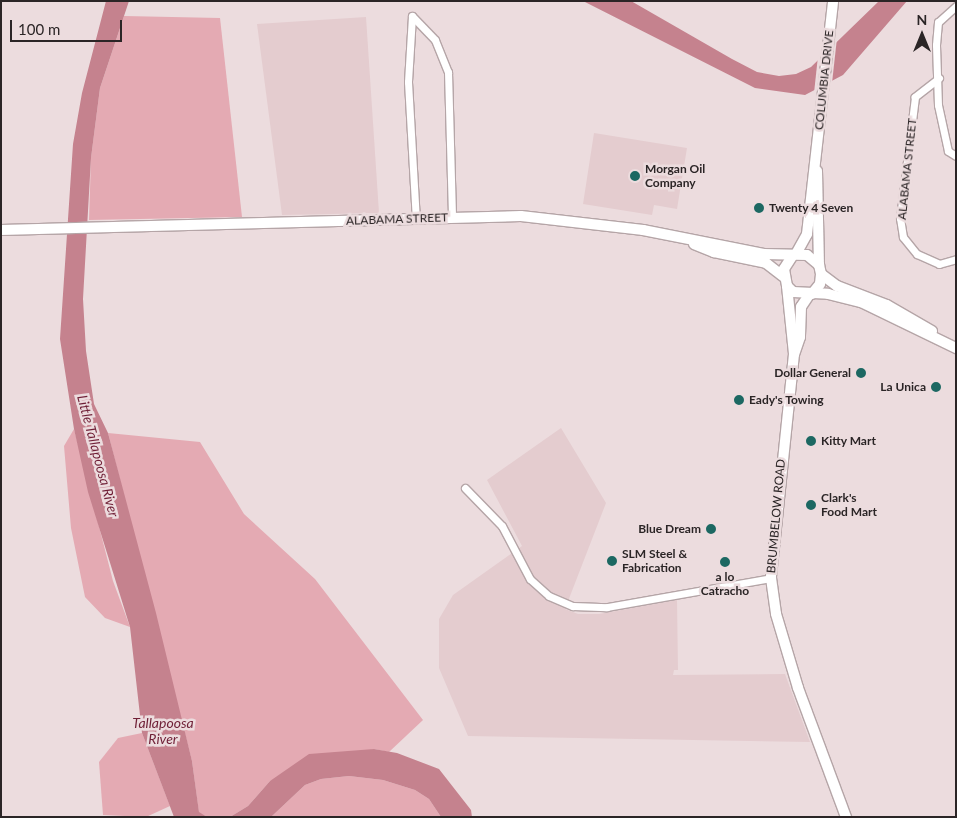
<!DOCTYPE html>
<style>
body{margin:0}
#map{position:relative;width:957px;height:818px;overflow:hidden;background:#ecdcde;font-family:Lato,sans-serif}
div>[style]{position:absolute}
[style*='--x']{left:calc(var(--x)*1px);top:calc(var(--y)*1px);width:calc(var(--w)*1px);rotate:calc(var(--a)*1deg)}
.built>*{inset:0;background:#e4cccf}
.green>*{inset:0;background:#e4aab3}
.water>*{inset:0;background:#c5828e}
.pier>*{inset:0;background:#ecdcde}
.roads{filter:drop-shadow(1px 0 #b5a5a7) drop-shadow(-1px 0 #b5a5a7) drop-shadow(0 1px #b5a5a7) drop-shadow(0 -1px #b5a5a7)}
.street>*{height:7px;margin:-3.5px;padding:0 3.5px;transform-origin:3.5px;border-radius:3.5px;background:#fff}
.secondary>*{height:10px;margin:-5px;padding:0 5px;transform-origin:5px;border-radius:5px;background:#fff}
.dots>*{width:14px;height:14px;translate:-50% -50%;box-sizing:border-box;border:2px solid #ecdcde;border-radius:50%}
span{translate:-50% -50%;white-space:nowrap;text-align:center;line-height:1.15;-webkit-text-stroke:5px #ecdcde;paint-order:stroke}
.street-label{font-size:12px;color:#2b2526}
.poi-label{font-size:12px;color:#2b2526;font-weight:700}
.left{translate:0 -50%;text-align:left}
.right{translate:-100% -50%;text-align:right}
.water-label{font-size:14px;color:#6f1f36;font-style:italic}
.frame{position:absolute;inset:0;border:2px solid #2b2526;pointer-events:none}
.north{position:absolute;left:897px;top:10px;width:50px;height:50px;-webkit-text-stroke:4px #ecdcde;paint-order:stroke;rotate:0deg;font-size:14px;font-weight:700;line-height:20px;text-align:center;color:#2b2526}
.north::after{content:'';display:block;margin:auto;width:18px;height:22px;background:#2b2526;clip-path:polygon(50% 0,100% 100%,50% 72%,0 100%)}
.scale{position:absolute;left:10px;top:20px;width:112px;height:22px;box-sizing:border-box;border:2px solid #2b2526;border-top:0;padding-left:6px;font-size:15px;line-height:18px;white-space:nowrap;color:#2b2526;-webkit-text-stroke:4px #ecdcde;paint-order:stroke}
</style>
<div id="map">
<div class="built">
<i style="clip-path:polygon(366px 17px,379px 213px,282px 215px,257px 24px)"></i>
<i style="clip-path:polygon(594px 133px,687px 148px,677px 209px,654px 205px,652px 215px,583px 204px)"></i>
<i style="clip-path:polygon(561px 428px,606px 503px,565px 609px,578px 614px,599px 614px,677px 600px,678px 670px,674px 670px,673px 675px,785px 674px,810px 742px,468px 736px,439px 668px,439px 619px,453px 595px,522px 546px,487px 480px)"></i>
</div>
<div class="green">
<i style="clip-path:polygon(124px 16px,220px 18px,242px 217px,89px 220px,91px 158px,100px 88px)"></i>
<i style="clip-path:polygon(74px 429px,113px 581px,130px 627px,105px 618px,85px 597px,71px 528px,64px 446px)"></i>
<i style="clip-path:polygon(108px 433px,200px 442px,244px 514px,315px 579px,423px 720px,389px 752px,374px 749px,270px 781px,248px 806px,230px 817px,207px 817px,199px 813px,192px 761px)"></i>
<i style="clip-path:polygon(142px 733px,170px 806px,146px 817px,103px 815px,99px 762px,118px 738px)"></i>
<i style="clip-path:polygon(349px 776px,383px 780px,415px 790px,429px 799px,441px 817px,271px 817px,305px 785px,321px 779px)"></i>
</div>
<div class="water">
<i style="clip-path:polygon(106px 1px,129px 1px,100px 88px,91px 158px,83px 299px,86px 351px,94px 404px,108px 433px,156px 613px,192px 761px,199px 812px,207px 817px,174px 817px,142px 733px,130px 627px,88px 492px,74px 429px,60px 339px,73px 144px,82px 93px)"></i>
<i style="clip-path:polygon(583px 1px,631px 1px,732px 59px,757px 72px,779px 76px,796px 74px,811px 67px,879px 1px,907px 1px,843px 75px,805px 95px,755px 88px)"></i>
<i style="clip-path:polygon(374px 749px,397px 753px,439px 769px,471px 810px,472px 817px,441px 817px,429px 799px,415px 790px,383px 780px,349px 776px,321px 779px,305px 785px,271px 817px,230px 817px,248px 806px,270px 781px,309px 754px)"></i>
</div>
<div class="pier">
<i style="clip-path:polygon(837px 38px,832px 83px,814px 93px,818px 56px)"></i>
</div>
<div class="roads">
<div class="street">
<i style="--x:956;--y:6;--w:24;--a:138"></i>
<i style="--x:938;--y:22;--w:23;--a:95"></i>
<i style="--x:936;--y:45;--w:60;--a:88.1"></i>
<i style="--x:938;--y:105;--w:47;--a:77.7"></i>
<i style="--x:948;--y:151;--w:9;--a:32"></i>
<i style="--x:412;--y:16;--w:33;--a:46"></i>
<i style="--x:435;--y:40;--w:35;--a:68"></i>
<i style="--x:448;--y:72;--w:146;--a:88.4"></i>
<i style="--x:412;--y:16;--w:66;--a:93.5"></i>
<i style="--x:408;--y:82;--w:137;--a:86.7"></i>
<i style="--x:939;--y:78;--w:31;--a:142"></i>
<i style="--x:915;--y:97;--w:122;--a:97.1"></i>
<i style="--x:900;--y:218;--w:19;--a:81"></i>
<i style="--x:903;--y:237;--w:22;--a:51"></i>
<i style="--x:917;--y:254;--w:24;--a:24"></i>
<i style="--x:939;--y:264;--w:18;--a:-16"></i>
<i style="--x:465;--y:488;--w:53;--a:45.8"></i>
<i style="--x:502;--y:526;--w:60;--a:62.2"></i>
<i style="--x:530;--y:579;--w:25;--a:42"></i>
<i style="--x:549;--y:596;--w:26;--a:23"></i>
<i style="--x:573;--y:606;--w:34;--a:2"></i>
<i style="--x:607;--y:607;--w:167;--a:-10"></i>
</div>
<div class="secondary">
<i style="--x:817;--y:171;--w:94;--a:88.8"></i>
<i style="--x:1;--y:230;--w:520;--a:-1.54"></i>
<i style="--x:521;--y:216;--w:123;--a:6.5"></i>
<i style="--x:643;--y:230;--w:123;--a:11.2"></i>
<i style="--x:764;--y:254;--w:43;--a:1.3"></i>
<i style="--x:807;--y:255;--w:16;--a:40"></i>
<i style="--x:819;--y:265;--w:9;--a:77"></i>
<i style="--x:821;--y:274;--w:10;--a:96"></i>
<i style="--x:820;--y:284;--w:13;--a:129"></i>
<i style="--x:694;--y:244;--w:22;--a:22"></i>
<i style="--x:714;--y:252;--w:53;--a:11.9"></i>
<i style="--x:766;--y:263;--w:23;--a:38"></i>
<i style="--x:796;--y:254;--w:23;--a:-61"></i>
<i style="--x:807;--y:234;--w:234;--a:-83.6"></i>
<i style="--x:793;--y:255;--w:17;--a:123"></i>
<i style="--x:784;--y:269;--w:17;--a:80"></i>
<i style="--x:787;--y:286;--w:8;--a:45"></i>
<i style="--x:793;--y:292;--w:35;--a:3"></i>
<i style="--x:828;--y:294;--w:34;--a:14"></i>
<i style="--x:861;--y:302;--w:106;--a:25.8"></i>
<i style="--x:821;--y:274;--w:20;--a:37"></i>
<i style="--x:837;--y:286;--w:53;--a:20.8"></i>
<i style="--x:887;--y:305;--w:52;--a:30"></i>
<i style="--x:787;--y:286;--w:68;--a:84.1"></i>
<i style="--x:809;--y:295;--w:14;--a:124"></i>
<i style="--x:801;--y:307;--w:30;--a:92"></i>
<i style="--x:800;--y:337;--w:18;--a:109"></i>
<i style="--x:794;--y:354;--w:225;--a:95.9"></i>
<i style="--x:771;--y:578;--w:36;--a:82"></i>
<i style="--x:776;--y:614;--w:77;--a:73.4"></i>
<i style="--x:798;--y:688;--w:138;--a:69.6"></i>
</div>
</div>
<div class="dots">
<i style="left:635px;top:176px;background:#1c6862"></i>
<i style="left:759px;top:208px;background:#1c6862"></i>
<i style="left:861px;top:373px;background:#1c6862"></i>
<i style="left:936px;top:387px;background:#1c6862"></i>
<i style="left:739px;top:400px;background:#1c6862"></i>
<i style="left:811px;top:441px;background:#1c6862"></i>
<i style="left:811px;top:505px;background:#1c6862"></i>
<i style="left:711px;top:529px;background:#1c6862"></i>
<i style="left:612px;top:561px;background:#1c6862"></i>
<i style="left:725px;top:562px;background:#1c6862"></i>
</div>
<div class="street-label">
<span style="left:824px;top:80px;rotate:-84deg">COLUMBIA DRIVE</span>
<span style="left:907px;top:169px;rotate:-84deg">ALABAMA STREET</span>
<span style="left:397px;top:219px;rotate:-2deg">ALABAMA STREET</span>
<span style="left:776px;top:516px;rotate:-85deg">BRUMBELOW ROAD</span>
</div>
<div class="poi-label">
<span class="left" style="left:645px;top:176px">Morgan Oil<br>Company</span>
<span class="left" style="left:769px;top:208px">Twenty 4 Seven</span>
<span class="right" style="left:851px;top:373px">Dollar General</span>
<span class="right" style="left:926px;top:387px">La Unica</span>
<span class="left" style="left:749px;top:400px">Eady's Towing</span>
<span class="left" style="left:821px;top:441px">Kitty Mart</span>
<span class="left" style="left:821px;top:505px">Clark's<br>Food Mart</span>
<span class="right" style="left:701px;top:529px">Blue Dream</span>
<span class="left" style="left:622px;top:561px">SLM Steel &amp;<br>Fabrication</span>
<span style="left:725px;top:584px">a lo<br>Catracho</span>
</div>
<div class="water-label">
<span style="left:98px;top:456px;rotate:75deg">Little Tallapoosa River</span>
<span style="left:163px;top:731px">Tallapoosa<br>River</span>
</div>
<div class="frame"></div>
<div class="north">N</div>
<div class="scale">100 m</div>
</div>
